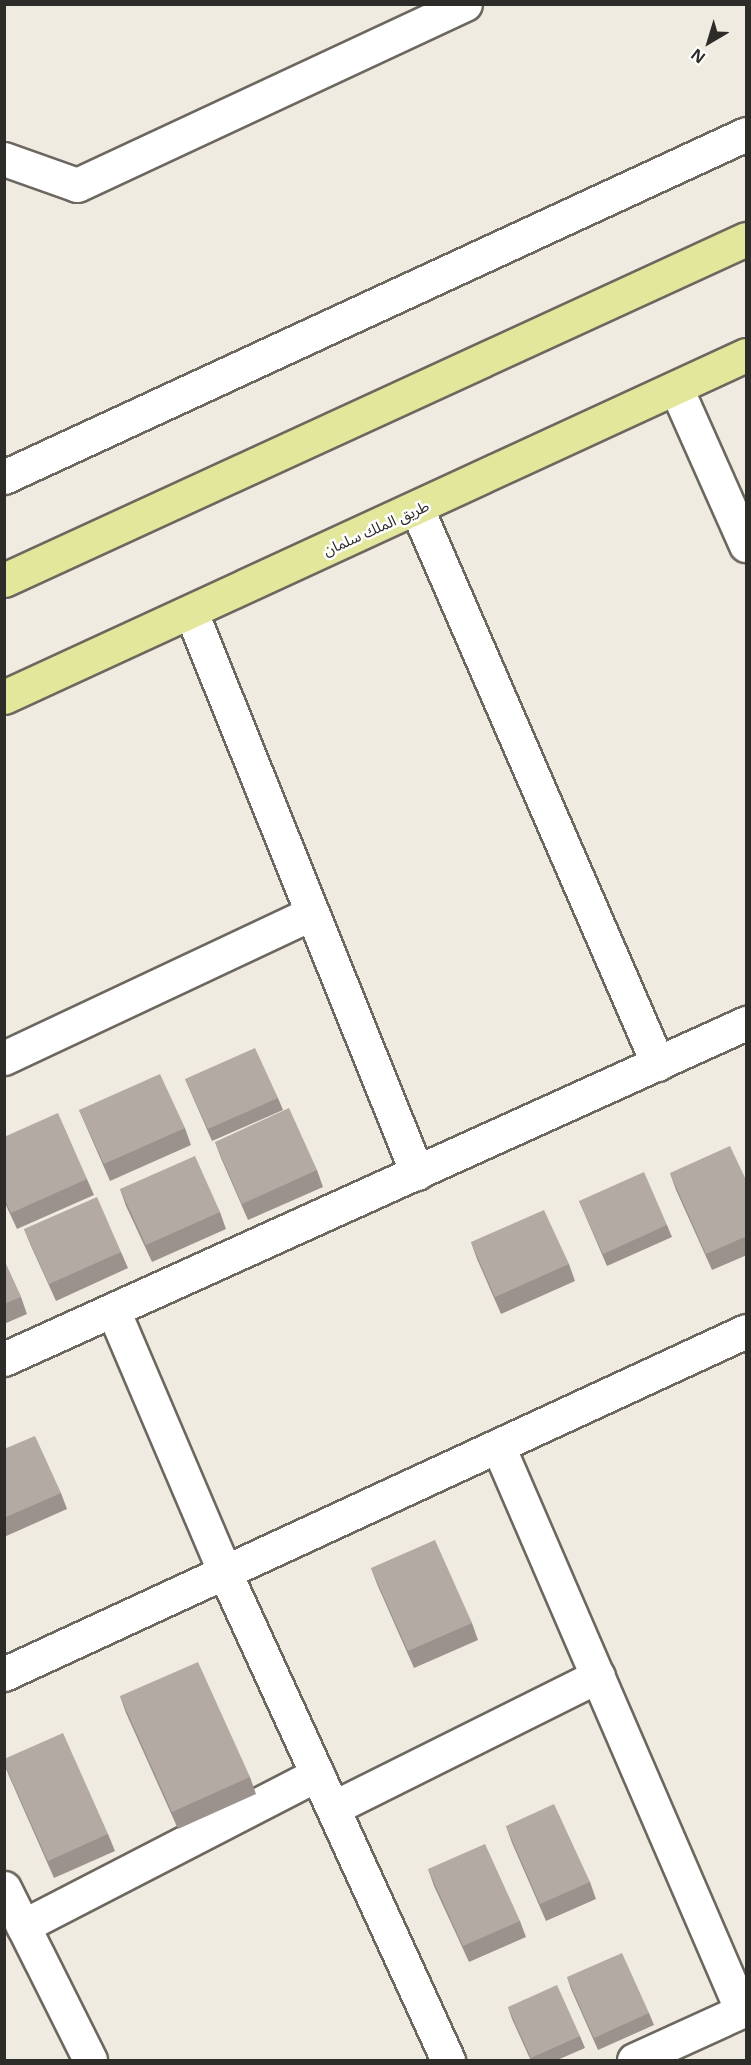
<!DOCTYPE html>
<meta charset="utf-8">
<style>
body{margin:0}
#map{position:relative;width:751px;height:2065px;overflow:hidden;background:#f0ebe1;font-family:"Open Sans","Noto Sans Arabic",sans-serif}
div>[style]{position:absolute}
[style*='--x']{left:calc(var(--x)*1px);top:calc(var(--y)*1px);width:calc(var(--w)*1px);rotate:calc(var(--a)*1deg)}
.roads{filter:drop-shadow(2px 0 #6c675f) drop-shadow(-2px 0 #6c675f) drop-shadow(0 2px #6c675f) drop-shadow(0 -2px #6c675f)}
.minor>*{height:33px;margin:-16.5px;padding:0 16.5px;transform-origin:16.5px;border-radius:16.5px;background:#fff}
.major>*{height:33px;margin:-16.5px;padding:0 16.5px;transform-origin:16.5px;border-radius:16.5px;background:#e3e79b}
.wall>*{inset:0;background:#9b928d}
.building>*{inset:0;background:#b4aaa4}
span{translate:-50% -50%;white-space:nowrap;text-align:center;line-height:1.15;-webkit-text-stroke:5px #fff;paint-order:stroke}
.street-label{font-size:15px;color:#2e2c28}
.frame{position:absolute;inset:0;border:6px solid #2e2c28;pointer-events:none}
.north{position:absolute;left:679px;top:12px;width:60px;height:60px;-webkit-text-stroke:4px #fff;paint-order:stroke;rotate:218deg;font-size:16px;font-weight:700;line-height:24px;text-align:center;color:#2e2c28}
.north::after{content:'';display:block;margin:auto;width:21px;height:27px;background:#2e2c28;clip-path:polygon(50% 0,100% 100%,50% 72%,0 100%)}
</style>
<div id="map">
<div class="roads">
<div class="minor">
<i style="--x:4;--y:159;--w:77;--a:19.6"></i>
<i style="--x:77;--y:185;--w:428;--a:-25"></i>
<i style="--x:676;--y:388;--w:172;--a:66"></i>
<i style="--x:4;--y:477;--w:817;--a:-24.81"></i>
<i style="--x:417;--y:509;--w:605;--a:66.53"></i>
<i style="--x:191;--y:612;--w:605;--a:68.06"></i>
<i style="--x:4;--y:1058;--w:340;--a:-25.2"></i>
<i style="--x:113;--y:1310;--w:286;--a:66.9"></i>
<i style="--x:225;--y:1573;--w:536;--a:65.4"></i>
<i style="--x:4;--y:1359;--w:815;--a:-24.36"></i>
<i style="--x:498;--y:1446;--w:615;--a:66.64"></i>
<i style="--x:4;--y:1674;--w:817;--a:-24.81"></i>
<i style="--x:333;--y:1808;--w:296;--a:-26.5"></i>
<i style="--x:4;--y:1888;--w:192;--a:63.4"></i>
<i style="--x:23;--y:1926;--w:331;--a:-27.3"></i>
<i style="--x:634;--y:2060;--w:123;--a:-24.5"></i>
</div>
<div class="major">
<i style="--x:4;--y:580;--w:817;--a:-24.68"></i>
<i style="--x:4;--y:697;--w:817;--a:-24.75"></i>
</div>
</div>
<div class="wall">
<i style="clip-path:polygon(185px 1079px,278px 1098px,283px 1110px,212px 1141px)"></i>
<i style="clip-path:polygon(79px 1110px,185px 1128px,191px 1145px,110px 1181px,86px 1126px)"></i>
<i style="clip-path:polygon(4px 1137px,87px 1179px,94px 1195px,17px 1229px,4px 1201px)"></i>
<i style="clip-path:polygon(215px 1142px,317px 1170px,323px 1187px,248px 1220px,221px 1158px)"></i>
<i style="clip-path:polygon(670px 1173px,747px 1182px,747px 1255px,712px 1270px,676px 1190px)"></i>
<i style="clip-path:polygon(120px 1189px,220px 1212px,226px 1229px,152px 1262px,126px 1206px)"></i>
<i style="clip-path:polygon(579px 1201px,667px 1225px,672px 1237px,607px 1266px)"></i>
<i style="clip-path:polygon(24px 1229px,121px 1252px,128px 1268px,56px 1301px,31px 1246px)"></i>
<i style="clip-path:polygon(471px 1242px,569px 1264px,575px 1281px,501px 1314px,477px 1259px)"></i>
<i style="clip-path:polygon(4px 1260px,21px 1297px,27px 1314px,4px 1324px)"></i>
<i style="clip-path:polygon(4px 1449px,61px 1493px,67px 1509px,4px 1537px)"></i>
<i style="clip-path:polygon(371px 1568px,472px 1623px,478px 1640px,414px 1668px,377px 1584px)"></i>
<i style="clip-path:polygon(120px 1696px,250px 1777px,256px 1794px,178px 1829px,126px 1713px)"></i>
<i style="clip-path:polygon(4px 1764px,108px 1834px,115px 1851px,54px 1878px,9px 1776px)"></i>
<i style="clip-path:polygon(506px 1826px,590px 1882px,596px 1899px,546px 1921px,512px 1843px)"></i>
<i style="clip-path:polygon(428px 1869px,520px 1921px,526px 1937px,469px 1962px,434px 1886px)"></i>
<i style="clip-path:polygon(567px 1977px,649px 2013px,654px 2025px,598px 2050px,571px 1989px)"></i>
<i style="clip-path:polygon(508px 2007px,580px 2036px,585px 2048px,555px 2061px,531px 2061px,512px 2019px)"></i>
</div>
<div class="building">
<i style="clip-path:polygon(255px 1048px,278px 1098px,208px 1129px,185px 1079px)"></i>
<i style="clip-path:polygon(160px 1074px,185px 1128px,104px 1164px,79px 1110px)"></i>
<i style="clip-path:polygon(289px 1108px,317px 1170px,242px 1204px,215px 1142px)"></i>
<i style="clip-path:polygon(58px 1113px,87px 1179px,11px 1213px,4px 1198px,4px 1137px)"></i>
<i style="clip-path:polygon(730px 1146px,747px 1182px,747px 1236px,706px 1254px,670px 1173px)"></i>
<i style="clip-path:polygon(195px 1156px,220px 1212px,146px 1245px,120px 1189px)"></i>
<i style="clip-path:polygon(644px 1172px,667px 1225px,603px 1254px,579px 1201px)"></i>
<i style="clip-path:polygon(97px 1197px,121px 1252px,49px 1284px,24px 1229px)"></i>
<i style="clip-path:polygon(544px 1210px,569px 1264px,495px 1297px,471px 1242px)"></i>
<i style="clip-path:polygon(4px 1260px,21px 1297px,4px 1304px)"></i>
<i style="clip-path:polygon(35px 1436px,61px 1493px,4px 1518px,4px 1449px)"></i>
<i style="clip-path:polygon(435px 1540px,472px 1623px,408px 1651px,371px 1568px)"></i>
<i style="clip-path:polygon(198px 1662px,250px 1777px,172px 1812px,120px 1696px)"></i>
<i style="clip-path:polygon(63px 1733px,108px 1834px,48px 1861px,4px 1763px,4px 1759px)"></i>
<i style="clip-path:polygon(554px 1804px,590px 1882px,540px 1904px,506px 1826px)"></i>
<i style="clip-path:polygon(485px 1844px,520px 1921px,463px 1946px,428px 1869px)"></i>
<i style="clip-path:polygon(622px 1953px,649px 2013px,594px 2038px,567px 1977px)"></i>
<i style="clip-path:polygon(557px 1985px,580px 2036px,531px 2058px,508px 2007px)"></i>
</div>
<div class="street-label">
<span style="left:376px;top:528px;rotate:-24deg">طريق الملك سلمان</span>
</div>
<div class="frame"></div>
<div class="north">N</div>
</div>
